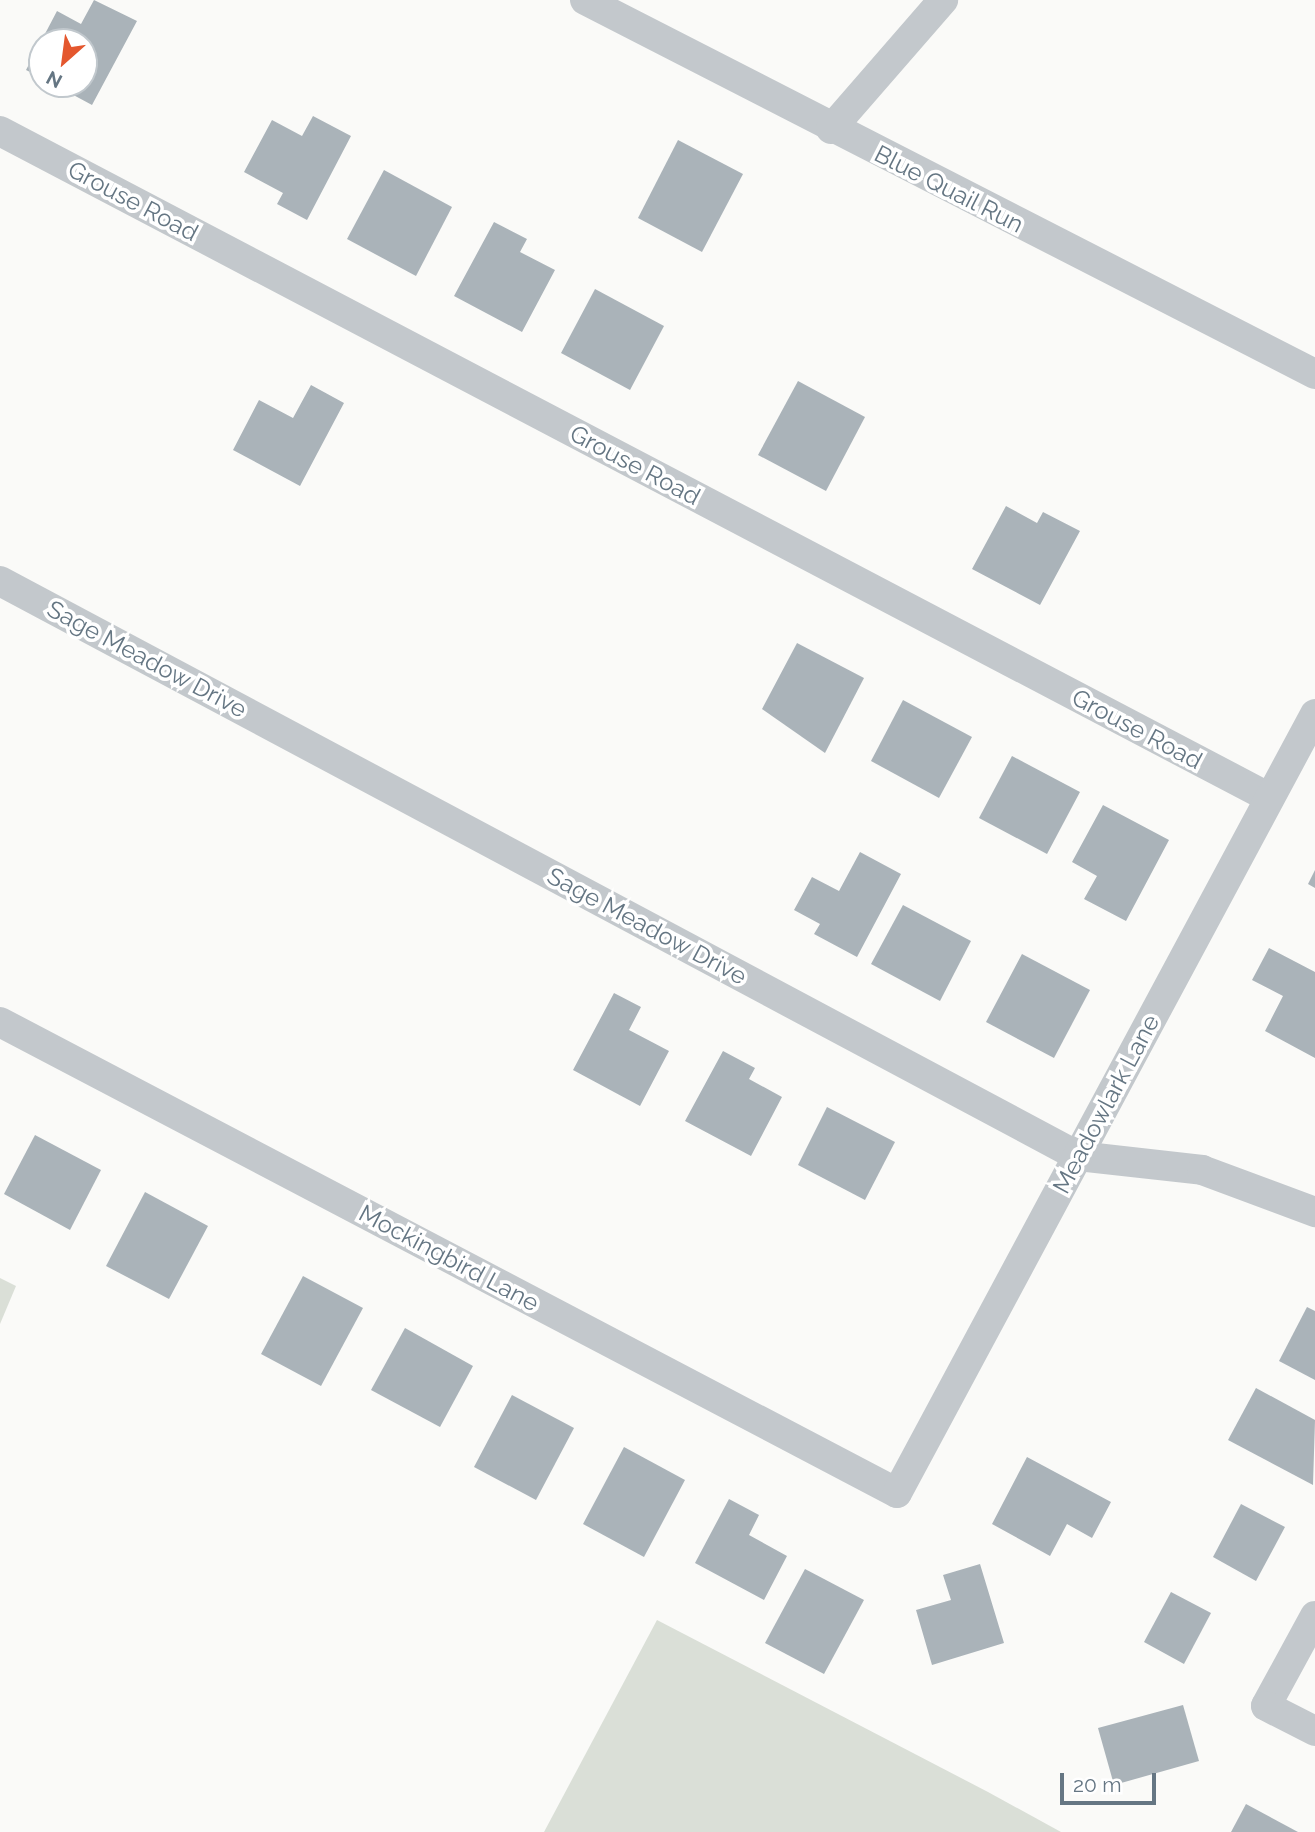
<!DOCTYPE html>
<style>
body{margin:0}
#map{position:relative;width:1315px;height:1832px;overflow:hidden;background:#fafaf8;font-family:Raleway,sans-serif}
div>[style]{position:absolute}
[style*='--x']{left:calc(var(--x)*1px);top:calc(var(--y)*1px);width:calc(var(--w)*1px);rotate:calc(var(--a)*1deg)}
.green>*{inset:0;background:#dadfd7}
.building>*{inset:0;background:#aab3b9}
.minor>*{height:30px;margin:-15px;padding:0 15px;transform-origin:15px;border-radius:15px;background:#c3c8cc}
span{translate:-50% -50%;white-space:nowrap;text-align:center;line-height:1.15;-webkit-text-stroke:7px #fff;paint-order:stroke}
.street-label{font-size:24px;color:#657683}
.north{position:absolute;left:28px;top:28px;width:70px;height:70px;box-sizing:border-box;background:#fff;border:2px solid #c1c8cd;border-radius:50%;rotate:208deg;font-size:19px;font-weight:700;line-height:28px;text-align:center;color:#657683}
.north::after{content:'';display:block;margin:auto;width:24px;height:32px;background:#e4572e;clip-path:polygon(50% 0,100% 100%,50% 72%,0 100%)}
.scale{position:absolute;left:1060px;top:1773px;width:96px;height:32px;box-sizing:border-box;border:4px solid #657683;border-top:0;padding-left:9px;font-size:21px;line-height:24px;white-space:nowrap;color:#657683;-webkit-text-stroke:5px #fff;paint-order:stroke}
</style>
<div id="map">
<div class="green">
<i style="clip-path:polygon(0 1278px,16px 1286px,0 1324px)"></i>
<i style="clip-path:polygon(657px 1620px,988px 1792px,1061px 1832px,544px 1832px)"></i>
</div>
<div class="building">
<i style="clip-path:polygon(94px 0,137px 21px,92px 105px,53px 84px,84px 84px,84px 42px,42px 42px,42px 78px,26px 70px,57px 11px,81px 24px)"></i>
<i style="clip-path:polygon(313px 116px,351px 136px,307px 220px,277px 204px,283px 193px,244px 172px,272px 120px,302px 136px)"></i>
<i style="clip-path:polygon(678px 140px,743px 174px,702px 252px,638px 218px)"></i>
<i style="clip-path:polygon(384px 170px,452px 207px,416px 276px,347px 239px)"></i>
<i style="clip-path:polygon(494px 222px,527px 239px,520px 252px,555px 270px,522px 332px,454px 296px)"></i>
<i style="clip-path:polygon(595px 289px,664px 326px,630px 390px,561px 353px)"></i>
<i style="clip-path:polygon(798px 381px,865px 417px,826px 491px,758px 455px)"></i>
<i style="clip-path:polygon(311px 385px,344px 403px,300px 486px,233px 450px,259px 400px,293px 418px)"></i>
<i style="clip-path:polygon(1006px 506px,1037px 523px,1043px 512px,1080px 531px,1040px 605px,972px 569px)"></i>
<i style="clip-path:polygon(797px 643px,864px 678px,825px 753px,762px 709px)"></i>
<i style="clip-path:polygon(903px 700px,972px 737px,939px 798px,871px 761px)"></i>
<i style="clip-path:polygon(1012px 756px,1080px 792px,1047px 854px,979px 818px)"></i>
<i style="clip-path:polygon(1103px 805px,1169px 840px,1126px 921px,1084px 899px,1097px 876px,1072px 862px)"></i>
<i style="clip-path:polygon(860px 852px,901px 874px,857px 957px,814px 934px,820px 924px,794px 910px,812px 877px,839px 891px)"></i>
<i style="clip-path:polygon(1315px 870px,1315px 888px,1308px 884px)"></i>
<i style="clip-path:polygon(903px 905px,971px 941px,940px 1001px,871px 964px)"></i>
<i style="clip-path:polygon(1269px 948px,1315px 972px,1315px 1058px,1265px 1031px,1283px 996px,1252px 980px)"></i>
<i style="clip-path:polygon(1022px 954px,1090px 990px,1054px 1058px,986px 1022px)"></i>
<i style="clip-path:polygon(614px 993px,641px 1007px,629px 1030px,669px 1051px,640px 1106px,573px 1070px)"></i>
<i style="clip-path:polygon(723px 1051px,755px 1068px,749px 1079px,782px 1097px,751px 1156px,685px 1121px)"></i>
<i style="clip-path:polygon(827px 1107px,895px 1142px,865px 1200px,798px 1165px)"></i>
<i style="clip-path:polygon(35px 1135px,101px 1170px,70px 1230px,4px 1194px)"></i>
<i style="clip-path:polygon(145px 1192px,208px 1226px,169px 1299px,106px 1266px)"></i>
<i style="clip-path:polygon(303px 1276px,363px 1308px,321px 1386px,261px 1354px)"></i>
<i style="clip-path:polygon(1307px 1307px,1315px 1311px,1315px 1380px,1279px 1361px)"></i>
<i style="clip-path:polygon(405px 1328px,473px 1366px,440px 1427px,371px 1390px)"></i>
<i style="clip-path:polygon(1256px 1388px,1315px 1420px,1313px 1485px,1228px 1440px)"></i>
<i style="clip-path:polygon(512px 1395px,574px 1428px,536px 1500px,474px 1467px)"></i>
<i style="clip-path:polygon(624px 1447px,685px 1480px,644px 1557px,583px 1524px)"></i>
<i style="clip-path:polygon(1027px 1457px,1111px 1502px,1092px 1538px,1067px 1524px,1050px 1556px,992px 1524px)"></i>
<i style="clip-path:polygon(729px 1499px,759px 1515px,749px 1535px,787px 1556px,764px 1600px,695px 1563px)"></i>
<i style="clip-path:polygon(1241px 1504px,1285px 1527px,1256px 1581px,1213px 1557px)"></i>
<i style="clip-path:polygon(980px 1564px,1004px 1643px,932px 1665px,916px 1610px,951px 1600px,943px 1575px)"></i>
<i style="clip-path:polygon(805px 1569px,864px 1600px,824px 1674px,765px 1643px)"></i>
<i style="clip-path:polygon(1171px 1592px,1211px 1613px,1184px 1664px,1144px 1642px)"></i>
<i style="clip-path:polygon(1183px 1705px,1199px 1761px,1114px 1785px,1098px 1728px)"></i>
<i style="clip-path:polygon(1246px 1804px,1298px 1832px,1231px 1832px)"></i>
</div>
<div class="minor">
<i style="--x:585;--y:0;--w:820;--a:27.13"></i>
<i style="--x:831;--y:129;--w:171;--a:-49"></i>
<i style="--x:0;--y:131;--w:1434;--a:27.71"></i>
<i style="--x:0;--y:581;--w:1222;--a:28.08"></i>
<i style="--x:1078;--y:1156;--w:125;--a:6.4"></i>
<i style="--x:1202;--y:1170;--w:121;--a:20.4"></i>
<i style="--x:0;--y:1022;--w:1013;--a:27.7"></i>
<i style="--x:897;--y:1493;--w:884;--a:-61.78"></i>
<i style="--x:1315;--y:1616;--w:102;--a:118.6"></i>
<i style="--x:1266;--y:1706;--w:55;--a:27"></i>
</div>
<div class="street-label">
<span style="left:949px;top:189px;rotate:27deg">Blue Quail Run</span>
<span style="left:133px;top:201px;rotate:28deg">Grouse Road</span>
<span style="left:635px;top:465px;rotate:28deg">Grouse Road</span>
<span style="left:147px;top:659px;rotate:28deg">Sage Meadow Drive</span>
<span style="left:1137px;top:729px;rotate:28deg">Grouse Road</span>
<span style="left:647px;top:926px;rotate:28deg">Sage Meadow Drive</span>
<span style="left:1106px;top:1104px;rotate:-62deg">Meadowlark Lane</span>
<span style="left:449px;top:1258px;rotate:28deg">Mockingbird Lane</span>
</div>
<div class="north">N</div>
<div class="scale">20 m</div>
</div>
